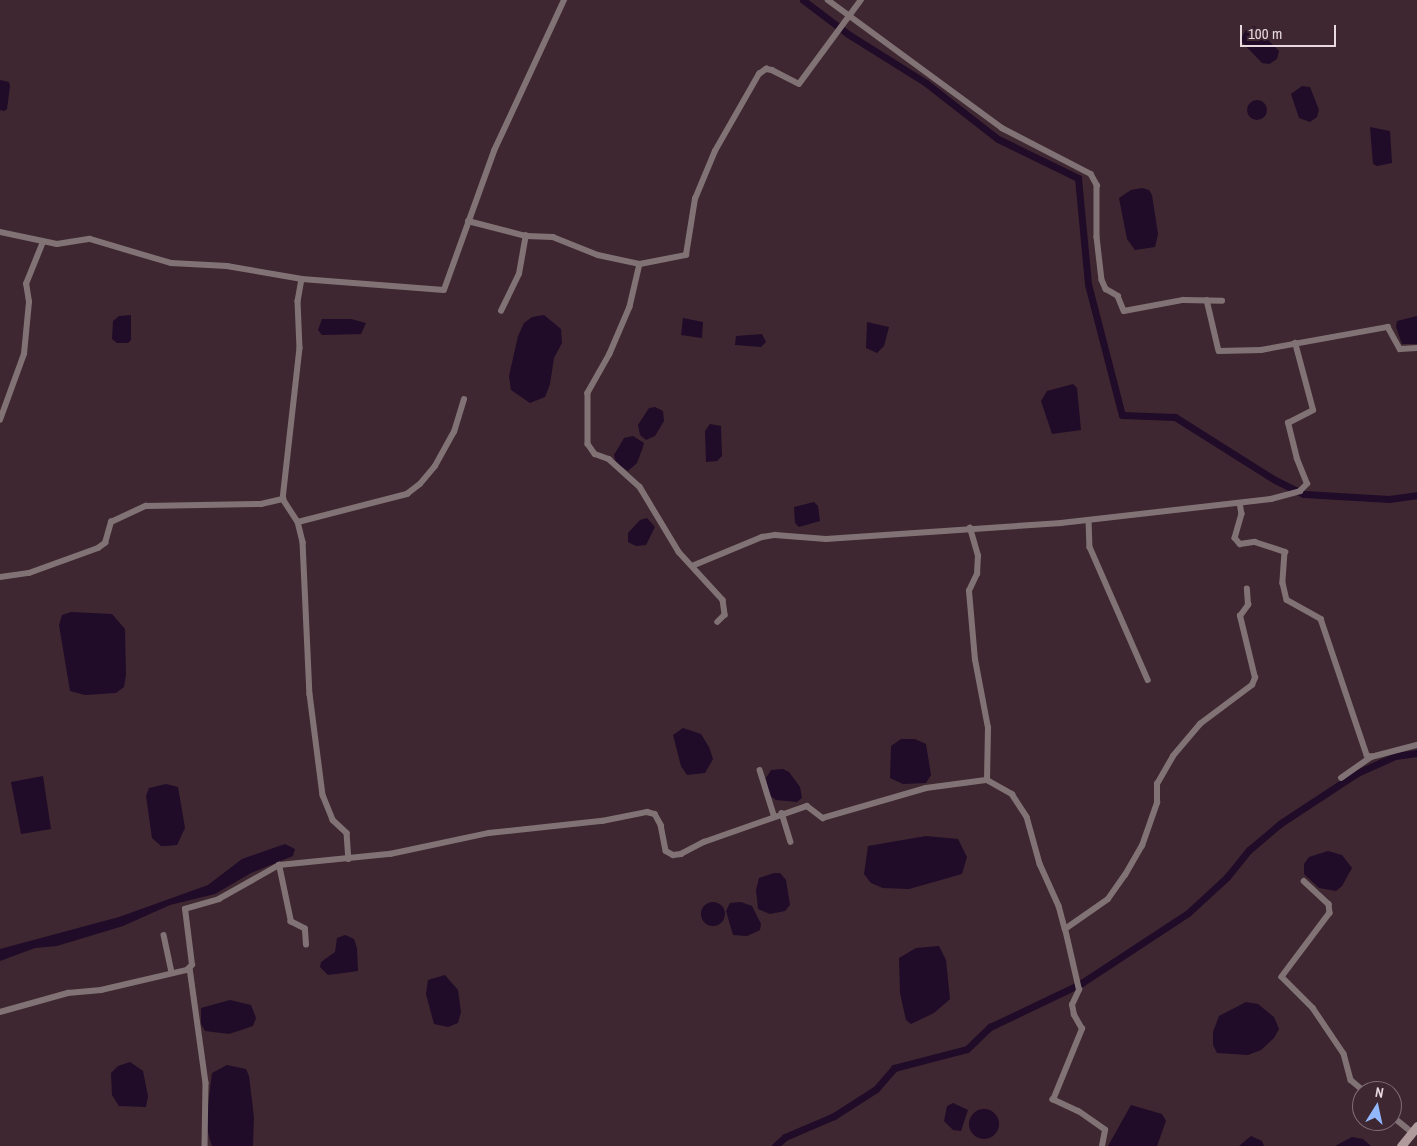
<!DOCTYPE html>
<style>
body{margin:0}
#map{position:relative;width:1417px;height:1146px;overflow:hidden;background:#3e2731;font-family:"Archivo Narrow",sans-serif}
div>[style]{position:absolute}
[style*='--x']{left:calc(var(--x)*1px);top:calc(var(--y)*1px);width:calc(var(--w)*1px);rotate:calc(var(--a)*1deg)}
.water>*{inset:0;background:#200b28}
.round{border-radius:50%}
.canal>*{height:7px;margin:-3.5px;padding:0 3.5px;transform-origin:3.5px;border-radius:3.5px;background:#200b28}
.street>*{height:5.5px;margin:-2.75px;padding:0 2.75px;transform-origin:2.75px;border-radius:2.75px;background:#817375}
.secondary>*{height:9px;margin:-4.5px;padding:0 4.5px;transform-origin:4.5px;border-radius:4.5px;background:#af9a9c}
span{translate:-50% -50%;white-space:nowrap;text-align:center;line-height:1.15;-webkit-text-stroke:4.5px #3e2731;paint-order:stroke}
.north{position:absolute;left:1352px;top:1081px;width:50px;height:50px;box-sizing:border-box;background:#3e2731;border:1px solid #826e76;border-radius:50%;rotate:10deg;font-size:14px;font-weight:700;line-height:20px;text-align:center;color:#e8d9de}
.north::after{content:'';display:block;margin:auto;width:18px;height:22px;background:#92b7fd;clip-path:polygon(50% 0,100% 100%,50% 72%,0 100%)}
.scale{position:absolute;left:1240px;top:25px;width:96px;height:22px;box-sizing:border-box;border:2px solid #e8d9de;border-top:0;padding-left:6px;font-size:15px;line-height:18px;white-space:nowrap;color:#e8d9de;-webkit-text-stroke:4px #3e2731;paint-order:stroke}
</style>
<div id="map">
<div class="water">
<i style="clip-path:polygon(1254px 26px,1279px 51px,1277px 59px,1269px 64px,1262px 63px,1240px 40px,1246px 30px)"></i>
<i style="clip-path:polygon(0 80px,9px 82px,10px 86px,7px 109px,4px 111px,0 110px)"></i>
<i style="clip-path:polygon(1302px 86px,1310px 87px,1319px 110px,1317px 117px,1310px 122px,1299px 118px,1291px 94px)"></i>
<i class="round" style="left:1247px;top:100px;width:20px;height:20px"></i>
<i style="clip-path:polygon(1370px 127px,1390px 131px,1392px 163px,1377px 166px,1373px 164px)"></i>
<i style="clip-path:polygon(1142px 188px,1149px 190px,1152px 195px,1158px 234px,1155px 247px,1135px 250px,1127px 239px,1119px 198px,1131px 190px)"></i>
<i style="clip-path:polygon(131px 315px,131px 340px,128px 343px,117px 343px,112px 339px,113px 321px,119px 316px)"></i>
<i style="clip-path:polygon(544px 315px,561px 329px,562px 343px,554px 358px,550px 384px,545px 397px,530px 403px,511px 390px,509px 376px,518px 336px,524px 323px,532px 317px)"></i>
<i style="clip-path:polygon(1417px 316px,1417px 344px,1402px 344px,1396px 327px,1397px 321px)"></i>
<i style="clip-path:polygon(683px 318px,703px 322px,702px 338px,681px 335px)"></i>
<i style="clip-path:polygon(322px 319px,351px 319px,366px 323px,361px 334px,322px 335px,318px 330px)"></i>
<i style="clip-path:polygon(867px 322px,889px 327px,884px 346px,877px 353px,866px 348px)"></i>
<i style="clip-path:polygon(762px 334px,766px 342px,761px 347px,735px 345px,736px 336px)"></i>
<i style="clip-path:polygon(1073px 384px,1077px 388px,1081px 430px,1052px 434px,1041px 401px,1047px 391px)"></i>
<i style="clip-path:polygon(655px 407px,663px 411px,664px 421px,655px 436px,646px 440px,640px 435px,638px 425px,649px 408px)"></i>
<i style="clip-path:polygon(710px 424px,721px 426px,722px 456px,717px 461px,706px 462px,705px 431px)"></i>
<i style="clip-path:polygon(633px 436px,644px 443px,643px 447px,637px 463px,628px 471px,616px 463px,614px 455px,624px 438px)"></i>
<i style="clip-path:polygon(814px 502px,818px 506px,820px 521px,799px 527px,795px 523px,794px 507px)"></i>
<i style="clip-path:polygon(647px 518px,655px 527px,646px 545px,636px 546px,628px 542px,628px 533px,640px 520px)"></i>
<i style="clip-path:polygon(71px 612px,112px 614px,125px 629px,126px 675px,124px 687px,116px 693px,85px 695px,70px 691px,59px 625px,62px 615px)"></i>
<i style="clip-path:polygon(683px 728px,701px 734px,709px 747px,713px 759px,705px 773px,687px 775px,681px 766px,673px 735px)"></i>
<i style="clip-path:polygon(901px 739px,915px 739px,926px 744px,931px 775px,926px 783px,903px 784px,890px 778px,891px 746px)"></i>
<i style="clip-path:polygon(783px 769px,789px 772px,800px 787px,802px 798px,797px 802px,776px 800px,769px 795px,766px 778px,771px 770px)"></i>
<i style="clip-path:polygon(43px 776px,51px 829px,21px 834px,11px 782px)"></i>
<i style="clip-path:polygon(166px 784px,178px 787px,185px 828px,177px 845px,167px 846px,161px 846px,152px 838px,146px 796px,149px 788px)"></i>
<i style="clip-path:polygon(926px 836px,958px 839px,967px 857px,962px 874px,909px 889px,883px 888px,871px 883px,864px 874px,868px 846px)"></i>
<i style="clip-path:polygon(285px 844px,295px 849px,293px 856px,251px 873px,215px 894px,170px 905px,123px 926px,57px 946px,35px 948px,0 961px,0 949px,119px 917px,208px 885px,242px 859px)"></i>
<i style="clip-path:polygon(1328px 851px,1342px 855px,1352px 868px,1342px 886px,1336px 891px,1319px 888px,1304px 874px,1304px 864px,1309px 857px)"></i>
<i style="clip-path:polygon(774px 873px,780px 873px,786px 880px,790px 905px,785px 911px,770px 914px,758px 909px,756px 890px,759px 878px)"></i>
<i style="clip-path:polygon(741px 902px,752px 906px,761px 924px,760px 930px,747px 936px,733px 935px,726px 911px,730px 903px)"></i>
<i class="round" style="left:701px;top:902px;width:24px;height:24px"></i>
<i style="clip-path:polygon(345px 935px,354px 939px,357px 948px,358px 971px,328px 975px,320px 967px,321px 962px,335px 952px,337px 938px)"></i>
<i style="clip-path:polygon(939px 946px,946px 960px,950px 999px,934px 1013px,911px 1024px,906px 1020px,900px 993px,899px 958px,916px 948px)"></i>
<i style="clip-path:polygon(445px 975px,458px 990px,461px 1012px,458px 1023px,448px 1027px,434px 1024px,426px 994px,428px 980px)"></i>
<i style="clip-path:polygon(230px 1000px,251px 1005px,256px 1018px,253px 1026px,229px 1034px,205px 1031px,201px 1024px,201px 1008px)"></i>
<i style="clip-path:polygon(1246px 1002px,1258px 1004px,1274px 1017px,1279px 1029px,1274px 1038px,1261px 1050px,1248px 1055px,1217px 1053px,1213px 1045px,1213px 1032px,1219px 1016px)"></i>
<i style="clip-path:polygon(130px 1062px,143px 1071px,148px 1096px,146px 1107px,119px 1106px,112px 1095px,111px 1073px,118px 1066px)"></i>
<i style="clip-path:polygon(227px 1065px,246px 1069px,249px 1076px,254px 1117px,253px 1146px,212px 1146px,209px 1137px,206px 1120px,212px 1073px)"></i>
<i style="clip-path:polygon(953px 1103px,968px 1110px,961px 1131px,953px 1130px,944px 1121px,947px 1106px)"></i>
<i style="clip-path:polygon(1131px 1105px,1162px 1114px,1166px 1121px,1157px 1146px,1108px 1146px)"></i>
<i class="round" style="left:969px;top:1109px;width:30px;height:30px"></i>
<i style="clip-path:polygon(1251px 1136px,1262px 1141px,1264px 1146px,1239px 1146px)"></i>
<i style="clip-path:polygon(1352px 1137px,1363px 1139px,1371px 1146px,1335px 1146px)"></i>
</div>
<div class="canal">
<i style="--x:803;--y:0;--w:56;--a:37.1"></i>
<i style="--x:848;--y:34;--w:92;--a:32.1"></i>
<i style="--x:926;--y:83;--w:91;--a:37.9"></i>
<i style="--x:998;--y:139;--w:89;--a:26"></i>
<i style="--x:1078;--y:178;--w:106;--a:84.6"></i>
<i style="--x:1088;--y:284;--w:135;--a:75.5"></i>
<i style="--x:1122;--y:415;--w:53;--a:2.2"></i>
<i style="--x:1175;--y:417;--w:118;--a:32.2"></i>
<i style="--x:1275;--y:480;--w:32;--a:26"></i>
<i style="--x:1304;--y:494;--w:85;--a:3.4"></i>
<i style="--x:1389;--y:499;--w:28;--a:-8"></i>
<i style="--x:775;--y:1146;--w:13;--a:-42"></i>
<i style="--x:785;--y:1137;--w:53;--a:-23.2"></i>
<i style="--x:834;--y:1116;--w:50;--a:-32.7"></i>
<i style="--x:876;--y:1089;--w:28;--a:-49"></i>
<i style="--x:894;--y:1068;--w:75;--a:-14.6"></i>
<i style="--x:967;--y:1049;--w:32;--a:-44"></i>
<i style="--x:990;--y:1027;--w:100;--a:-25.5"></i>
<i style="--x:1080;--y:984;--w:129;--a:-33.3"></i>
<i style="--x:1188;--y:913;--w:53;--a:-42.7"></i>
<i style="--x:1227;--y:877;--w:35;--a:-51"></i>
<i style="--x:1249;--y:850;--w:42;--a:-40.2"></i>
<i style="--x:1281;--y:823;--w:91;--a:-33.3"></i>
<i style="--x:1357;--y:773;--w:42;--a:-24.1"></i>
<i style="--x:1395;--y:756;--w:22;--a:-8"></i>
</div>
<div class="street">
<i style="--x:828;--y:0;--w:216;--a:36.3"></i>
<i style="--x:1002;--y:128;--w:100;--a:27.3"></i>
<i style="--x:1091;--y:174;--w:13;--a:61"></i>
<i style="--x:1097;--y:185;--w:52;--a:90"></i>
<i style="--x:1097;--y:237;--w:43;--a:83.4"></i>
<i style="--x:1102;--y:280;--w:10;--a:66"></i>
<i style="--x:1106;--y:289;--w:14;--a:30"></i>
<i style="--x:1118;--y:296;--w:16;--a:68"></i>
<i style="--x:1124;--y:311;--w:60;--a:-10.6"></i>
<i style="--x:1183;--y:300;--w:39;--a:1"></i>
<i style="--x:468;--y:221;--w:60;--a:14.5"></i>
<i style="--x:526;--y:236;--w:27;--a:2"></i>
<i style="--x:553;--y:237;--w:48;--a:21.8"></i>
<i style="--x:598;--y:255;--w:43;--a:12.1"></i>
<i style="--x:640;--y:264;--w:47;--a:-11.1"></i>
<i style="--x:686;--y:255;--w:57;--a:-80.9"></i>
<i style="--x:695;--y:199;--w:52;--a:-67.4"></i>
<i style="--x:715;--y:151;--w:89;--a:-60.3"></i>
<i style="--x:759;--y:74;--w:9;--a:-36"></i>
<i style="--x:766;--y:69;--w:6;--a:9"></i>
<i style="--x:772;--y:70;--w:30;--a:27"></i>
<i style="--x:799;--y:84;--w:104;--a:-53.6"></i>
<i style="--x:0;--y:232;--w:58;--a:11.9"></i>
<i style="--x:57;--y:244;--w:33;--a:-9"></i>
<i style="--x:90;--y:239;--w:84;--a:16.5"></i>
<i style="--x:171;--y:263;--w:56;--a:3.1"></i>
<i style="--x:227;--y:266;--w:76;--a:9.8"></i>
<i style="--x:302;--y:279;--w:142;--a:4.4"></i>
<i style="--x:444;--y:290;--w:148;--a:-70.2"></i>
<i style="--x:494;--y:151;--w:166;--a:-65.1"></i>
<i style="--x:640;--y:264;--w:44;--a:103.1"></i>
<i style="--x:630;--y:307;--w:51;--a:113.1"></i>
<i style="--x:610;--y:354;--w:45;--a:119.4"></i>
<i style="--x:588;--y:393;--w:51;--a:90"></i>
<i style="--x:588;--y:444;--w:12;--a:55"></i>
<i style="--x:595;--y:454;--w:15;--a:20"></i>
<i style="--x:609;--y:459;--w:42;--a:42.1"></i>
<i style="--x:640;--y:487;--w:76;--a:59"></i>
<i style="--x:679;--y:552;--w:65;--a:47.5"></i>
<i style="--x:723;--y:600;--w:15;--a:82"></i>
<i style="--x:725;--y:615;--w:10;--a:135"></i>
<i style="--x:302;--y:279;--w:22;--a:100"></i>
<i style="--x:298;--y:301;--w:47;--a:87.6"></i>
<i style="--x:300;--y:348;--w:152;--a:96.4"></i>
<i style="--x:283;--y:499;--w:27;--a:57"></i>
<i style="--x:298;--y:522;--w:21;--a:76"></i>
<i style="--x:303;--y:542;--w:152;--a:87.4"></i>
<i style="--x:310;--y:694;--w:102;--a:82.7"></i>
<i style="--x:323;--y:795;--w:27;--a:68"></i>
<i style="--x:333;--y:820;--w:19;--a:43"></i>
<i style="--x:347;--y:833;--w:26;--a:86"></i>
<i style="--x:1207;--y:300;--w:52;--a:76.8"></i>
<i style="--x:1219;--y:351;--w:42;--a:-1.4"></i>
<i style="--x:1261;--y:350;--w:129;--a:-10.3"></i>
<i style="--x:1388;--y:327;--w:25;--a:61"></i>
<i style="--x:1400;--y:349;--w:17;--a:-3"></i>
<i style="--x:501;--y:311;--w:41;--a:-64.1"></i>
<i style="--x:519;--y:274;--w:39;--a:-80"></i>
<i style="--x:0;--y:420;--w:70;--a:-70"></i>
<i style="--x:24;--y:354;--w:52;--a:-84.5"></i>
<i style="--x:29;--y:302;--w:18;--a:-99"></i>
<i style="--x:26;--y:284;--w:45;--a:-68"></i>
<i style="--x:1240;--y:503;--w:11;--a:80"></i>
<i style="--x:1242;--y:514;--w:25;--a:106"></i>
<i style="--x:1235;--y:538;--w:8;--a:50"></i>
<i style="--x:1240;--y:544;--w:15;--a:-8"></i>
<i style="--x:1255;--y:542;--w:32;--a:18"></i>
<i style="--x:1285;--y:552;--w:31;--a:94"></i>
<i style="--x:1283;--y:583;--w:17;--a:77"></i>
<i style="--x:1287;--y:600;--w:39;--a:29"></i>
<i style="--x:1321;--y:619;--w:144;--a:71.3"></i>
<i style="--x:1367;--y:755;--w:4;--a:27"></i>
<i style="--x:1371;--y:757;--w:48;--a:-14.6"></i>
<i style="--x:1089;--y:520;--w:27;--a:88"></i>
<i style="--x:1090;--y:547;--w:145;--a:66.4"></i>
<i style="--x:298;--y:522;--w:113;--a:-14.4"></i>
<i style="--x:407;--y:494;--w:16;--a:-38"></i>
<i style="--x:420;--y:484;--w:23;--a:-50"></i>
<i style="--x:435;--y:466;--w:39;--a:-61"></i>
<i style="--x:454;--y:432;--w:34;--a:-73"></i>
<i style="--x:692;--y:566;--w:76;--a:-22.5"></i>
<i style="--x:762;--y:537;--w:13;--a:-9"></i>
<i style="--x:775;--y:535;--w:51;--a:4.5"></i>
<i style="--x:826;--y:539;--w:236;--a:-3.9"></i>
<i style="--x:1061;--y:523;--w:211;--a:-6.5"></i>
<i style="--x:1271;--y:499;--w:30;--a:-15"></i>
<i style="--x:1300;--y:491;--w:10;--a:-45"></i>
<i style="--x:1307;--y:484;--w:27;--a:-112"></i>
<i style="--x:1297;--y:459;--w:37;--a:-104"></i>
<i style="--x:1288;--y:423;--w:28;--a:-27"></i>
<i style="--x:1313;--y:410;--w:69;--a:-105"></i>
<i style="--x:0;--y:577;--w:29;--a:-8"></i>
<i style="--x:29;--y:573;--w:73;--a:-19.9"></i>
<i style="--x:98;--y:548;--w:9;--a:-36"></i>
<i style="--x:105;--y:543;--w:22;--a:-74"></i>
<i style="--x:111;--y:522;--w:38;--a:-25"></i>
<i style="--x:146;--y:506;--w:115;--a:-1"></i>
<i style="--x:261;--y:504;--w:23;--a:-13"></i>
<i style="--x:760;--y:770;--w:47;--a:72.7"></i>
<i style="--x:1341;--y:778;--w:37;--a:-35"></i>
<i style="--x:987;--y:780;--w:29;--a:29"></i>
<i style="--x:1012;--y:794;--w:27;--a:57"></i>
<i style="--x:1027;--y:817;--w:49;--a:74.5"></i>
<i style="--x:1040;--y:864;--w:46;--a:65.7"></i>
<i style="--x:1059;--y:906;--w:24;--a:75"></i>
<i style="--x:782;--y:813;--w:30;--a:73"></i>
<i style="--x:1304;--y:881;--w:34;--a:43"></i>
<i style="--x:1329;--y:904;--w:9;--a:84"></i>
<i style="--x:1330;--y:913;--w:80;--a:126.9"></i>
<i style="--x:1282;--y:977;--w:44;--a:45"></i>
<i style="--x:1313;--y:1008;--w:55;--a:56"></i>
<i style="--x:1344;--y:1054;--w:27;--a:75"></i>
<i style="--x:1351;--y:1080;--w:17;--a:40"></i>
<i style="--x:164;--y:935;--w:38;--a:78"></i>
<i style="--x:306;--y:945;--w:16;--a:-94"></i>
<i style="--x:305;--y:929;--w:16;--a:-153"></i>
<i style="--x:291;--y:922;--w:58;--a:-101.9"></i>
<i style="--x:279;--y:865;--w:112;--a:-5.7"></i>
<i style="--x:390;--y:854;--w:101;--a:-12"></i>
<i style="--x:489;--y:833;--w:114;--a:-6.1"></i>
<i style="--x:602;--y:821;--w:46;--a:-11.3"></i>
<i style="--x:647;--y:812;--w:8;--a:14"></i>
<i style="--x:655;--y:814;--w:13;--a:61"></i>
<i style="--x:661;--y:825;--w:26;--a:79"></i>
<i style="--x:666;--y:851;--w:8;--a:30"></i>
<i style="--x:673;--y:855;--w:8;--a:-7"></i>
<i style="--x:681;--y:854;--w:26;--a:-28"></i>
<i style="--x:704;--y:842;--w:109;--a:-19.3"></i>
<i style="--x:807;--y:806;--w:20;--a:37"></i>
<i style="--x:823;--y:818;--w:107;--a:-16.2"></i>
<i style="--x:926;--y:788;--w:62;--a:-7.5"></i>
<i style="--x:987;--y:780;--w:52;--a:-88.9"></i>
<i style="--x:988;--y:728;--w:69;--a:-100.8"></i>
<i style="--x:975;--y:660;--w:69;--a:-95"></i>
<i style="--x:969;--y:591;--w:19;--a:-65"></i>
<i style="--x:977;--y:574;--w:18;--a:-87"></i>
<i style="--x:978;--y:556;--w:29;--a:-106"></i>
<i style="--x:190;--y:968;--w:116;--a:82.1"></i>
<i style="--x:206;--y:1083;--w:63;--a:90.9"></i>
<i style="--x:0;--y:1012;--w:71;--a:-15.6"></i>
<i style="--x:68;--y:993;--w:33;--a:-5"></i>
<i style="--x:101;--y:990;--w:88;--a:-13.1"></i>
<i style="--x:187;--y:970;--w:7;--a:-45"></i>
<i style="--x:192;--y:965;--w:56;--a:-97.1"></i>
<i style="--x:185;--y:909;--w:35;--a:-16"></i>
<i style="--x:219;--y:899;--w:69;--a:-29.5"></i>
<i style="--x:1392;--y:1116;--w:26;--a:39"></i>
<i style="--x:1102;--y:1146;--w:16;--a:-79"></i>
<i style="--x:1105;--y:1130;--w:32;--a:-145"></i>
<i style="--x:1079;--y:1112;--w:29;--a:-155"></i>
<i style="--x:1053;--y:1100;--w:77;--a:-67.8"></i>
<i style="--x:1082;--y:1029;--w:16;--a:-120"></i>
<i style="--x:1074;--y:1015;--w:10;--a:-101"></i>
<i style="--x:1072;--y:1005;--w:17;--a:-65"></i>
<i style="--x:1079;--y:990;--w:63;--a:-102.9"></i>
<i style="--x:1065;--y:929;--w:52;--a:-34.9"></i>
<i style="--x:1108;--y:899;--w:29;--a:-55"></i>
<i style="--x:1125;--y:875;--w:34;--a:-60"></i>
<i style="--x:1142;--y:846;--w:46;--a:-70.8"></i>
<i style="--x:1157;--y:803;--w:19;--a:-90"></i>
<i style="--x:1157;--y:784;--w:32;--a:-60"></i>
<i style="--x:1173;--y:756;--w:42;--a:-49.8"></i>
<i style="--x:1200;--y:724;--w:65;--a:-36.9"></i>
<i style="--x:1252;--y:685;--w:8;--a:-67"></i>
<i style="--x:1255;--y:678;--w:64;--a:-103.6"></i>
<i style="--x:1240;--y:616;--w:14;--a:-54"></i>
<i style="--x:1248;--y:605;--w:16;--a:-94"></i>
</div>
<div class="secondary">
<i style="--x:1401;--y:1146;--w:26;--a:-51"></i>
</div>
<div class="north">N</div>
<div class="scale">100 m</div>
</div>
